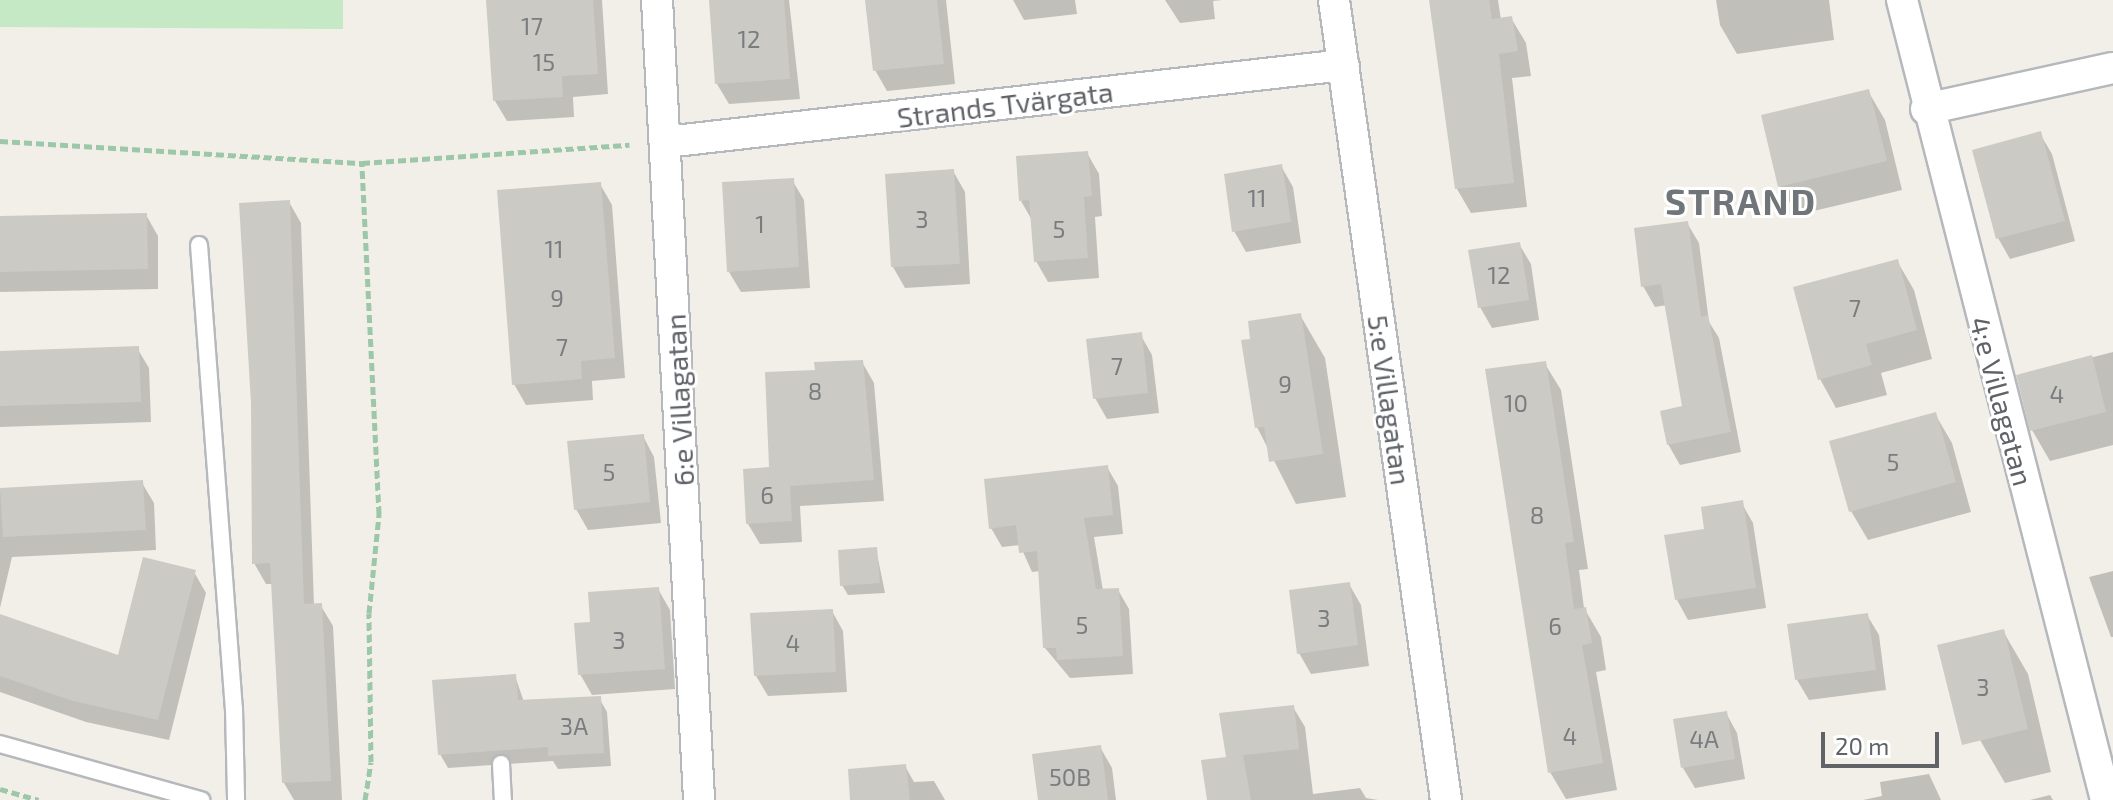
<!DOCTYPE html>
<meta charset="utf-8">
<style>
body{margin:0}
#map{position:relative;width:2113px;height:800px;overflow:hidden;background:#f1efe8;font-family:"Exo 2",sans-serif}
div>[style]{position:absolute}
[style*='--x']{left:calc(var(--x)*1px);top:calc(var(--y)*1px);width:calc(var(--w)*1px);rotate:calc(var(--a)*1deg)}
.green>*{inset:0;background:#c5e8c5}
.shadow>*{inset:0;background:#0003}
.building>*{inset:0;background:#cccac5}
.path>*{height:5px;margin-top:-2.5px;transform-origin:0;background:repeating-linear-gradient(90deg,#9cc7a9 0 8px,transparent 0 12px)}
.roads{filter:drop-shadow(2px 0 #b5b8bc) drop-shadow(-2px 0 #b5b8bc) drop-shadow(0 2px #b5b8bc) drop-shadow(0 -2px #b5b8bc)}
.service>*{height:16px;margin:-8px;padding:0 8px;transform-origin:8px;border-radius:8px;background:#fff}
.minor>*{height:30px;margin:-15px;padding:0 15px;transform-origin:15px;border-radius:15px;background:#fff}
span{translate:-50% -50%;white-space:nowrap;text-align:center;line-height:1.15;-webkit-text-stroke:6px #fff;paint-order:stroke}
.number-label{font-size:24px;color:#7a7d7f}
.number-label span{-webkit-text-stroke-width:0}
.street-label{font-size:28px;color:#5f6368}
.district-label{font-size:36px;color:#70757a;font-weight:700;letter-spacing:2px}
.scale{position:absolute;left:1821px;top:732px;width:118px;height:36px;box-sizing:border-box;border:4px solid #5f6368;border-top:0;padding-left:10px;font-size:24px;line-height:28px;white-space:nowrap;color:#5f6368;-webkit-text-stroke:6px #fff;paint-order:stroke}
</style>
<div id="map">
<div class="green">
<i style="clip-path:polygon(0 0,343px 0,343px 29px,0 27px)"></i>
</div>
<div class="shadow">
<i style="clip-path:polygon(488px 0,602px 0,608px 94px,573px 97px,574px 117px,507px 121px,495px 101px)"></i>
<i style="clip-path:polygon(711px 0,789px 0,800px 99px,729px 104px,717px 84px)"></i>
<i style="clip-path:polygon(867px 0,946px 0,955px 84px,887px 91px,875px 70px)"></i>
<i style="clip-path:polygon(1013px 0,1075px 0,1077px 14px,1024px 20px)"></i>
<i style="clip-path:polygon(1165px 0,1222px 0,1213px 1px,1215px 19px,1180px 23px)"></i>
<i style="clip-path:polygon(1433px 0,1498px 0,1501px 20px,1511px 18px,1526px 43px,1531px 76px,1512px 78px,1527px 207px,1471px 213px,1457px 189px)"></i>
<i style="clip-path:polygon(1716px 0,1829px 0,1834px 40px,1737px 54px,1720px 25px)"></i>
<i style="clip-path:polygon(1868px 91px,1885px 120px,1902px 190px,1797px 215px,1780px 186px)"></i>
<i style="clip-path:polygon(2040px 134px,2052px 154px,2075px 241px,2010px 259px,1998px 238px)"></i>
<i style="clip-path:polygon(1087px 153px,1099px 174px,1102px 216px,1095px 217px,1099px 278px,1048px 282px,1036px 261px,1033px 222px,1021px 201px)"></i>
<i style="clip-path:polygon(1281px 166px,1293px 187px,1301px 243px,1246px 252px,1234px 231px)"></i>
<i style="clip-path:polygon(953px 171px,965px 192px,970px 284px,905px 288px,893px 267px)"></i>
<i style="clip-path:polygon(792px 180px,804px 200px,810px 288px,741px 292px,729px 272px)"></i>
<i style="clip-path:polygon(600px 184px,612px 205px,625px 378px,592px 381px,593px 400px,526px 405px,514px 384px)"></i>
<i style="clip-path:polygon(289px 202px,301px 223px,314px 606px,321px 606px,333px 626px,342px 800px,294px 800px,284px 783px,273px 584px,266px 584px,254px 563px)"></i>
<i style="clip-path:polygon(146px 215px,158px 236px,158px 289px,0 292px,0 218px)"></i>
<i style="clip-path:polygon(1687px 223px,1699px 243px,1709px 322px,1719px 338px,1741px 452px,1680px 465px,1668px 444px,1685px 408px,1667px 305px,1655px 307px,1643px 286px)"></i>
<i style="clip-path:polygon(1519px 244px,1531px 264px,1539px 320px,1492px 328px,1480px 307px)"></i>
<i style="clip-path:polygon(1897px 261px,1914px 290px,1932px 359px,1881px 373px,1887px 395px,1836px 408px,1820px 379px)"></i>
<i style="clip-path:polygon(1300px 315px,1325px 358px,1346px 497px,1296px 504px,1257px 427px,1253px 341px)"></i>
<i style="clip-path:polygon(1140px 334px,1152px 355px,1159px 413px,1107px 419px,1095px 398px)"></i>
<i style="clip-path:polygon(137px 348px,149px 368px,151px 422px,0 427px,0 353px)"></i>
<i style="clip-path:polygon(2113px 352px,2113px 445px,2050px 461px,2032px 430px,2019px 376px)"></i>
<i style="clip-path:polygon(862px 362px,874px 383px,884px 501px,800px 506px,802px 542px,760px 544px,748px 524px,817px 372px)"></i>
<i style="clip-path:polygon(1545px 364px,1561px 390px,1588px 569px,1579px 570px,1584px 608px,1601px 637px,1606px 670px,1596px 672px,1617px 790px,1566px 799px,1550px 772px)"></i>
<i style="clip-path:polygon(1935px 414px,1952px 443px,1971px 512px,1868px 540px,1851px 511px)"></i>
<i style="clip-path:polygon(643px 436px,654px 457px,661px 523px,588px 530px,576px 509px)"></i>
<i style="clip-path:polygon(1107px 467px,1118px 486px,1123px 534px,1094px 537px,1103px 591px,1118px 590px,1129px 609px,1133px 674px,1070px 678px,1045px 648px,1040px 571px,1032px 572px,1020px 545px,1002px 547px,991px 528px)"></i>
<i style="clip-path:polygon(142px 483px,154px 503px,156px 550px,12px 557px,0 608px,0 490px)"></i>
<i style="clip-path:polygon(1741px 502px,1753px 523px,1766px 608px,1688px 620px,1677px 600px,1707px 530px)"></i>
<i style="clip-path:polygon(876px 549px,885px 593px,848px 595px,842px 585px)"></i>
<i style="clip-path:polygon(2113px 571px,2113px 637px,2111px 637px,2089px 577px)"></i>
<i style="clip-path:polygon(194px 572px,206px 593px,169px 740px,86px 722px,0 692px,0 616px,120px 657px)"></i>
<i style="clip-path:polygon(1349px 584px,1361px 605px,1369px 666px,1311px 674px,1299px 653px)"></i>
<i style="clip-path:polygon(658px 589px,670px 610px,675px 689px,592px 695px,580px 674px,592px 624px)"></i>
<i style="clip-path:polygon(832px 611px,843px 631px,847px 692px,768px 696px,756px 676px)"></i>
<i style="clip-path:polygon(1867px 615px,1879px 635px,1886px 690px,1809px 700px,1797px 680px)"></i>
<i style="clip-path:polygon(2003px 631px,2028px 674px,2051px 772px,2005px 783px,1980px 740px)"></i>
<i style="clip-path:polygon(515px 676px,524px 702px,599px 698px,607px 712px,611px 766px,558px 769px,553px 761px,448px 768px,440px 754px)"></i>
<i style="clip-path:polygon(1293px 707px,1305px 727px,1313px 794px,1360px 788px,1366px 798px,1378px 800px,1209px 800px,1228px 759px,1221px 715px)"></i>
<i style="clip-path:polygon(1726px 713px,1737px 733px,1745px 779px,1695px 788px,1683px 768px)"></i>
<i style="clip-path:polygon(1100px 747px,1112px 768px,1116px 800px,1040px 800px)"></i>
<i style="clip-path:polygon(905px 766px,914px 782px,934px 781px,945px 800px,852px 800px)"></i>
<i style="clip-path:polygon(1929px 774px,1941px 800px,1863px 800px,1882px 796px,1880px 782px)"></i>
<i style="clip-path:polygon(2050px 795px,2053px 800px,2030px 800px)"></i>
</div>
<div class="building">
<i style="clip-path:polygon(486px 0,593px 0,598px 74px,562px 76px,563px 97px,493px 101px)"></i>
<i style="clip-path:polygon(709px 0,784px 0,790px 79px,715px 84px)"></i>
<i style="clip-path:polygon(865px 0,937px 0,944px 64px,873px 71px)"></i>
<i style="clip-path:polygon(1429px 0,1489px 0,1492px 19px,1512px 16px,1518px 51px,1499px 54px,1514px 183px,1455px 189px)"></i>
<i style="clip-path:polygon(1869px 89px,1887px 161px,1778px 187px,1761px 115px)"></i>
<i style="clip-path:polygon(2041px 131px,2065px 221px,1996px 239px,1972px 150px)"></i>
<i style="clip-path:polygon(1088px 151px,1092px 196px,1084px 197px,1088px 258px,1034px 262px,1029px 200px,1019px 201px,1016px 156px)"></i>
<i style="clip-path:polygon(1282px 164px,1291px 222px,1232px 232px,1224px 174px)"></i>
<i style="clip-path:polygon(954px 169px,960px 264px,891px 267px,885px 174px)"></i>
<i style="clip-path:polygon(794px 178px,799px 267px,727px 272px,722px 182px)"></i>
<i style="clip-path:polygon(601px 182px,615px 358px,581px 361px,582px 379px,512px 385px,497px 190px)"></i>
<i style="clip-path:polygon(290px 200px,304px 604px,322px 603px,331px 781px,282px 783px,270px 563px,252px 564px,251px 403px,239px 203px)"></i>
<i style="clip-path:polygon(147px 213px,148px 269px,0 272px,0 216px)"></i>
<i style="clip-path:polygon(1688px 221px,1701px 317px,1708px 315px,1731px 432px,1667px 445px,1660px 411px,1682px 406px,1661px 284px,1641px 287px,1634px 228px)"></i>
<i style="clip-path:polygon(1520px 242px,1529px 300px,1478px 308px,1468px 250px)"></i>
<i style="clip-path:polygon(1898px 259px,1917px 330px,1866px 344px,1872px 365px,1818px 380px,1793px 287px)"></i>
<i style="clip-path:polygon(1301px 313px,1323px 454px,1269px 462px,1264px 427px,1255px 428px,1241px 340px,1250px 339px,1248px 321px)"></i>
<i style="clip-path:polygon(1142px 332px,1148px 393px,1093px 399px,1086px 339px)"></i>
<i style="clip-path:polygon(139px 346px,141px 402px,0 406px,0 351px)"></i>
<i style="clip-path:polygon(2092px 355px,2106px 412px,2030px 431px,2016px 375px)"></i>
<i style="clip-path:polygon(863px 360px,874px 480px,790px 486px,792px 521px,746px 524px,743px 469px,769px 467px,765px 372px,815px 370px,814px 362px)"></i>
<i style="clip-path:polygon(1546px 361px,1574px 542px,1565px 543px,1574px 609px,1586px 607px,1592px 643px,1582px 645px,1603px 763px,1548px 773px,1485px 369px)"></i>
<i style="clip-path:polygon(1936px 412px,1956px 482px,1849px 512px,1829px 441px)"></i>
<i style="clip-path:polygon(644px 434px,650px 502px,574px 510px,567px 441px)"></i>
<i style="clip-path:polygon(1108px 465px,1113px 515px,1084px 518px,1096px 589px,1119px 588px,1123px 656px,1057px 660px,1056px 648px,1043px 648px,1037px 551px,1019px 553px,1016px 525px,989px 529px,984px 479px)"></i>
<i style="clip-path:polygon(143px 480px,146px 530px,3px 537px,0 488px)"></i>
<i style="clip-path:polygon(1743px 500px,1756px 588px,1675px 600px,1664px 535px,1704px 529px,1701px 507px)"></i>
<i style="clip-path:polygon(877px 547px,880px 583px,840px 586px,838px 550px)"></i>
<i style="clip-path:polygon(143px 557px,196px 570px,158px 720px,73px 701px,0 676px,0 614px,118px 655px)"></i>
<i style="clip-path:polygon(1350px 582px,1358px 645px,1297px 654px,1289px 590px)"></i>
<i style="clip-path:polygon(659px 587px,665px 669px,578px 675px,574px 623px,590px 622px,588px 592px)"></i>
<i style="clip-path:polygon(833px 609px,836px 672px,754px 676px,750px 613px)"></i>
<i style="clip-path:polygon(1868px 613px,1876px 670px,1795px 680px,1787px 624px)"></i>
<i style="clip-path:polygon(2004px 629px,2028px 729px,1962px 745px,1937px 645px)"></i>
<i style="clip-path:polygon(516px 674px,518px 700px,601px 696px,604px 753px,548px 756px,548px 747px,438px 755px,432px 680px)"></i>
<i style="clip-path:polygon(1294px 705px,1299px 749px,1226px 757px,1219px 713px)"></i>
<i style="clip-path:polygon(1727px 711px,1735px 759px,1681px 768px,1673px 719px)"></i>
<i style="clip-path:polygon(1101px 745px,1108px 800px,1038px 800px,1032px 754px)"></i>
<i style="clip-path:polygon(1243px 755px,1251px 800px,1207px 800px,1201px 760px)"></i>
<i style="clip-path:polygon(906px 764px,910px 800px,850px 800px,848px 769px)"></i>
</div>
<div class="path">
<i style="--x:0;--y:141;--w:363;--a:3.5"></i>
<i style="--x:0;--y:789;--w:40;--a:16"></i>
<i style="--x:365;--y:800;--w:38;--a:-81"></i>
<i style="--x:371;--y:762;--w:149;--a:-90.8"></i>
<i style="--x:369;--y:613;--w:100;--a:-84.2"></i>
<i style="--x:379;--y:514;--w:351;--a:-92.8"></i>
<i style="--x:362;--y:163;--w:268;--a:-3.9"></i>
</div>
<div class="roads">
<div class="service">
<i style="--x:199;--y:245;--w:465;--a:85.7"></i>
<i style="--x:234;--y:709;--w:91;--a:88.7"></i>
<i style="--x:0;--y:744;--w:209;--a:15.6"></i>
<i style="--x:501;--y:764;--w:36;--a:87"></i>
</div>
<div class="minor">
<i style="--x:657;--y:0;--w:801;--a:86.99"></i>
<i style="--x:1334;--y:0;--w:808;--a:82.03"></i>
<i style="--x:1902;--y:0;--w:826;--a:75.69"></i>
<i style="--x:1926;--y:109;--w:191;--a:-12.4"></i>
<i style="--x:666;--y:142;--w:682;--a:-6.48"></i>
</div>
</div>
<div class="number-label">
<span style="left:532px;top:26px">17</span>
<span style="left:749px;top:39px">12</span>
<span style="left:544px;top:62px">15</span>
<span style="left:1257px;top:198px">11</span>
<span style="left:922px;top:219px">3</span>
<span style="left:760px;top:224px">1</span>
<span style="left:1059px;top:229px">5</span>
<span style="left:554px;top:249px">11</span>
<span style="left:1499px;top:275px">12</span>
<span style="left:557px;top:298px">9</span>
<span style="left:1855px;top:308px">7</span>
<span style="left:562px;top:347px">7</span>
<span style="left:1117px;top:366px">7</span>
<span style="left:1285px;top:384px">9</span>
<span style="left:815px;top:391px">8</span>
<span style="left:2057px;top:394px">4</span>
<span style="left:1516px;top:403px">10</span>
<span style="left:1893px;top:462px">5</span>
<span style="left:609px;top:472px">5</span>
<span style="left:767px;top:495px">6</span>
<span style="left:1537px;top:515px">8</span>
<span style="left:1324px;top:618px">3</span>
<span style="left:1082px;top:625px">5</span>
<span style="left:1555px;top:626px">6</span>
<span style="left:619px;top:640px">3</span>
<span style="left:793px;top:643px">4</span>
<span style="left:1983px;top:687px">3</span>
<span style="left:574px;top:726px">3A</span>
<span style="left:1570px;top:736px">4</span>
<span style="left:1704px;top:739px">4A</span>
<span style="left:1070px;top:777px">50B</span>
</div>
<div class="street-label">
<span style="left:1005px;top:104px;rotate:-7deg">Strands Tvärgata</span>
<span style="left:679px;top:400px;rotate:-93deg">6:e Villagatan</span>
<span style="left:1390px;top:400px;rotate:82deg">5:e Villagatan</span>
<span style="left:2002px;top:401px;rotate:75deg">4:e Villagatan</span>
</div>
<div class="district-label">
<span style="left:1741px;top:201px">STRAND</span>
</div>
<div class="scale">20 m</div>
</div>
